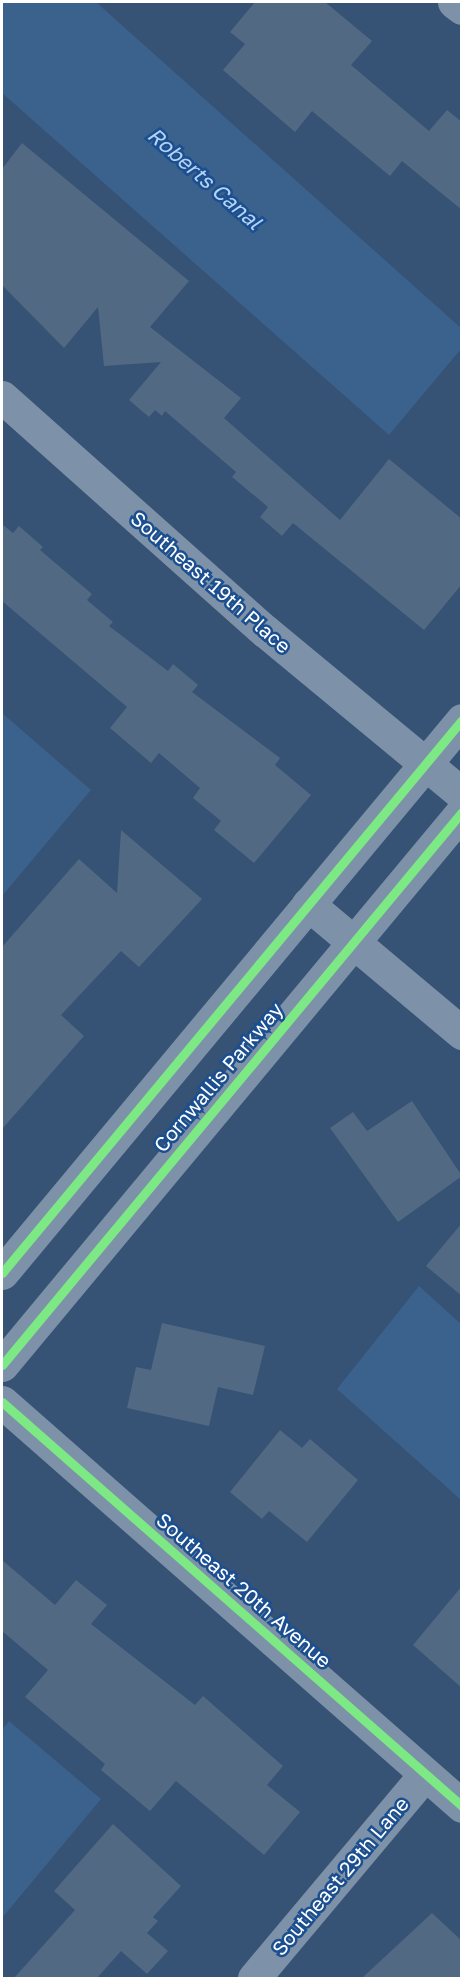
<!DOCTYPE html>
<style>
body{margin:0}
#map{position:relative;width:463px;height:1980px;overflow:hidden;background:#365274;font-family:"Golos Text",sans-serif}
div>[style]{position:absolute}
[style*='--x']{left:calc(var(--x)*1px);top:calc(var(--y)*1px);width:calc(var(--w)*1px);rotate:calc(var(--a)*1deg)}
.water>*{inset:0;background:#3b618d}
.building>*{inset:0;background:#526984}
.minor>*{height:33px;margin:-16.5px;padding:0 16.5px;transform-origin:16.5px;border-radius:16.5px;background:#7d92a8}
.cycleway>*{height:9px;margin:-4.5px;padding:0 4.5px;transform-origin:4.5px;border-radius:4.5px;background:#7ce984}
span{translate:-50% -50%;white-space:nowrap;text-align:center;line-height:1.15;-webkit-text-stroke:5px #1b4f8f;paint-order:stroke}
.street-label{font-size:20px;color:#fff}
.water-label{font-size:21px;color:#b5d3f5;font-style:italic}
.frame{position:absolute;inset:0;border:3px solid #fff;pointer-events:none}
</style>
<div id="map">
<div class="water">
<i style="clip-path:polygon(2px 2px,96px 2px,461px 328px,461px 349px,389px 435px,2px 93px)"></i>
<i style="clip-path:polygon(2px 713px,91px 790px,2px 896px)"></i>
<i style="clip-path:polygon(419px 1286px,461px 1324px,461px 1500px,337px 1389px)"></i>
<i style="clip-path:polygon(9px 1721px,101px 1799px,2px 1918px,2px 1730px)"></i>
</div>
<div class="building">
<i style="clip-path:polygon(255px 2px,325px 2px,372px 41px,351px 65px,429px 131px,447px 110px,462px 122px,462px 210px,402px 161px,390px 176px,312px 111px,295px 132px,223px 70px,245px 44px,230px 32px)"></i>
<i style="clip-path:polygon(22px 143px,189px 281px,150px 327px,241px 398px,224px 418px,340px 520px,389px 459px,462px 519px,462px 584px,424px 630px,293px 523px,282px 536px,260px 517px,268px 507px,232px 477px,236px 472px,165px 411px,162px 416px,155px 410px,149px 417px,129px 400px,161px 362px,104px 366px,98px 307px,64px 348px,2px 285px,2px 169px)"></i>
<i style="clip-path:polygon(2px 524px,13px 533px,19px 526px,43px 547px,40px 550px,92px 594px,87px 600px,113px 622px,109px 626px,168px 671px,173px 664px,198px 685px,192px 692px,280px 758px,275px 765px,311px 795px,254px 863px,214px 830px,221px 821px,193px 798px,200px 788px,159px 753px,151px 763px,110px 728px,127px 707px,2px 601px)"></i>
<i style="clip-path:polygon(121px 830px,202px 899px,139px 967px,121px 951px,61px 1015px,84px 1036px,2px 1129px,2px 947px,79px 859px,117px 893px)"></i>
<i style="clip-path:polygon(412px 1101px,462px 1176px,398px 1222px,330px 1128px,353px 1112px,367px 1131px)"></i>
<i style="clip-path:polygon(462px 1223px,462px 1296px,426px 1266px)"></i>
<i style="clip-path:polygon(162px 1323px,265px 1346px,253px 1395px,218px 1387px,209px 1426px,127px 1408px,136px 1367px,151px 1370px)"></i>
<i style="clip-path:polygon(280px 1430px,302px 1448px,310px 1439px,358px 1480px,307px 1542px,269px 1511px,262px 1519px,230px 1492px)"></i>
<i style="clip-path:polygon(2px 1560px,55px 1605px,76px 1580px,107px 1605px,91px 1624px,195px 1705px,203px 1696px,283px 1766px,267px 1785px,300px 1812px,264px 1855px,176px 1781px,150px 1811px,101px 1770px,105px 1764px,25px 1697px,48px 1670px,2px 1631px)"></i>
<i style="clip-path:polygon(462px 1586px,462px 1688px,413px 1645px)"></i>
<i style="clip-path:polygon(113px 1824px,181px 1886px,153px 1917px,158px 1921px,147px 1933px,168px 1951px,147px 1974px,121px 1951px,97px 1978px,14px 1978px,75px 1910px,54px 1891px)"></i>
<i style="clip-path:polygon(432px 1913px,462px 1941px,462px 1978px,362px 1978px)"></i>
</div>
<div class="minor">
<i style="--x:454;--y:2;--w:10;--a:37"></i>
<i style="--x:2;--y:397;--w:352;--a:41.7"></i>
<i style="--x:265;--y:631;--w:256;--a:39.6"></i>
<i style="--x:308;--y:904;--w:201;--a:40"></i>
<i style="--x:2;--y:1273;--w:719;--a:-50.25"></i>
<i style="--x:2;--y:1365;--w:719;--a:-50.25"></i>
<i style="--x:2;--y:1402;--w:612;--a:41.29"></i>
<i style="--x:254;--y:1978;--w:266;--a:-50"></i>
</div>
<div class="cycleway">
<i style="--x:2;--y:1273;--w:719;--a:-50.25"></i>
<i style="--x:2;--y:1365;--w:719;--a:-50.25"></i>
<i style="--x:2;--y:1402;--w:612;--a:41.29"></i>
</div>
<div class="street-label">
<span style="left:211px;top:582px;rotate:41deg">Southeast 19th Place</span>
<span style="left:218px;top:1077px;rotate:-50deg">Cornwallis Parkway</span>
<span style="left:244px;top:1590px;rotate:41deg">Southeast 20th Avenue</span>
<span style="left:340px;top:1876px;rotate:-50deg">Southeast 29th Lane</span>
</div>
<div class="water-label">
<span style="left:205px;top:178px;rotate:41deg">Roberts Canal</span>
</div>
<div class="frame"></div>
</div>
